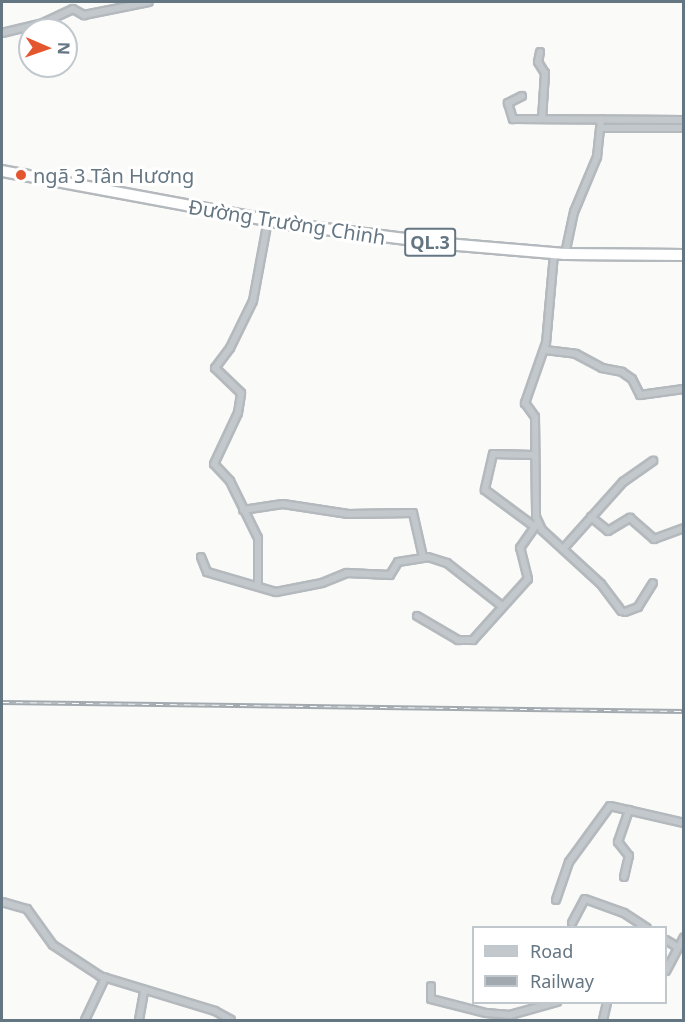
<!DOCTYPE html>
<meta charset="utf-8">
<style>
body{margin:0}
#map{position:relative;width:685px;height:1022px;overflow:hidden;background:#fafaf8;font-family:"Noto Sans",sans-serif}
div>[style]{position:absolute}
[style*='--x']{left:calc(var(--x)*1px);top:calc(var(--y)*1px);width:calc(var(--w)*1px);rotate:calc(var(--a)*1deg)}
.roads{filter:drop-shadow(2px 0 #b4b9bd) drop-shadow(-2px 0 #b4b9bd) drop-shadow(0 2px #b4b9bd) drop-shadow(0 -2px #b4b9bd)}
.street>*{height:6px;margin:-3px;padding:0 3px;transform-origin:3px;border-radius:3px;background:#c3c8cc}
.highway>*{height:10px;margin:-5px;padding:0 5px;transform-origin:5px;border-radius:5px;background:#fff}
.rail>*{height:4.5px;margin-top:-2.25px;transform-origin:0;background:repeating-linear-gradient(90deg,#fff 0 7px,#a2aab0 0 14px);box-sizing:border-box;border-block:2px solid #a2aab0}
.dots>*{width:16px;height:16px;translate:-50% -50%;box-sizing:border-box;border:3px solid #fff;border-radius:50%}
span{translate:-50% -50%;white-space:nowrap;text-align:center;line-height:1.15;-webkit-text-stroke:6px #fff;paint-order:stroke}
.shield-label span{padding:2px 4px;background:#fff;border:2px solid;border-radius:4px;-webkit-text-stroke-width:0}
.shield-label{font-size:18px;color:#657683;font-weight:700}
.poi-label{font-size:20px;color:#657683}
.left{translate:0 -50%;text-align:left}
.street-label{font-size:20px;color:#657683}
.frame{position:absolute;inset:0;border:3px solid #657683;pointer-events:none}
.legend{position:absolute;left:472px;top:926px;width:195px;height:78px;box-sizing:border-box;background:#fff;border:2px solid #c1c8cd;margin:0;padding:8px 10px;list-style:none;font-size:18px;color:#657683}
.legend li{display:flex;align-items:center;gap:12px;height:30px}
.legend b{width:30px;border:2px solid #c1c8cd}
.north{position:absolute;left:18px;top:18px;width:60px;height:60px;box-sizing:border-box;background:#fff;border:2px solid #c1c8cd;border-radius:50%;rotate:92deg;font-size:16px;font-weight:700;line-height:24px;text-align:center;color:#657683}
.north::after{content:'';display:block;margin:auto;width:21px;height:27px;background:#e4572e;clip-path:polygon(50% 0,100% 100%,50% 72%,0 100%)}
</style>
<div id="map">
<div class="roads">
<div class="street">
<i style="--x:2;--y:33;--w:42;--a:-13.7"></i>
<i style="--x:43;--y:23;--w:33;--a:-25"></i>
<i style="--x:73;--y:9;--w:13;--a:29"></i>
<i style="--x:84;--y:15;--w:66;--a:-11.3"></i>
<i style="--x:540;--y:52;--w:10;--a:101"></i>
<i style="--x:538;--y:62;--w:13;--a:58"></i>
<i style="--x:545;--y:73;--w:46;--a:93.7"></i>
<i style="--x:522;--y:96;--w:16;--a:153"></i>
<i style="--x:508;--y:103;--w:17;--a:73"></i>
<i style="--x:513;--y:119;--w:171;--a:0.3"></i>
<i style="--x:601;--y:128;--w:83;--a:0"></i>
<i style="--x:554;--y:254;--w:89;--a:95.1"></i>
<i style="--x:546;--y:343;--w:64;--a:109.3"></i>
<i style="--x:525;--y:403;--w:17;--a:54"></i>
<i style="--x:535;--y:417;--w:100;--a:89.4"></i>
<i style="--x:536;--y:517;--w:14;--a:65"></i>
<i style="--x:542;--y:530;--w:80;--a:42.5"></i>
<i style="--x:601;--y:584;--w:34;--a:53"></i>
<i style="--x:565;--y:254;--w:43;--a:-77.9"></i>
<i style="--x:574;--y:212;--w:60;--a:-67.3"></i>
<i style="--x:597;--y:157;--w:38;--a:-84"></i>
<i style="--x:545;--y:350;--w:31;--a:7"></i>
<i style="--x:576;--y:354;--w:30;--a:28"></i>
<i style="--x:602;--y:368;--w:20;--a:11"></i>
<i style="--x:622;--y:372;--w:12;--a:35"></i>
<i style="--x:632;--y:379;--w:18;--a:63"></i>
<i style="--x:640;--y:395;--w:44;--a:-7.8"></i>
<i style="--x:534;--y:455;--w:41;--a:-178.6"></i>
<i style="--x:493;--y:454;--w:37;--a:103"></i>
<i style="--x:485;--y:490;--w:62;--a:36.5"></i>
<i style="--x:243;--y:510;--w:40;--a:-8.5"></i>
<i style="--x:283;--y:504;--w:66;--a:8.7"></i>
<i style="--x:348;--y:514;--w:65;--a:-0.9"></i>
<i style="--x:413;--y:513;--w:45;--a:77.2"></i>
<i style="--x:591;--y:517;--w:22;--a:39"></i>
<i style="--x:608;--y:531;--w:26;--a:-31"></i>
<i style="--x:630;--y:518;--w:32;--a:41"></i>
<i style="--x:654;--y:539;--w:32;--a:-20"></i>
<i style="--x:563;--y:549;--w:90;--a:-48.2"></i>
<i style="--x:623;--y:482;--w:37;--a:-35"></i>
<i style="--x:201;--y:557;--w:16;--a:68"></i>
<i style="--x:207;--y:572;--w:72;--a:16.2"></i>
<i style="--x:276;--y:592;--w:47;--a:-11.1"></i>
<i style="--x:322;--y:583;--w:27;--a:-22"></i>
<i style="--x:347;--y:573;--w:43;--a:2.7"></i>
<i style="--x:390;--y:575;--w:15;--a:-58"></i>
<i style="--x:398;--y:562;--w:30;--a:-9"></i>
<i style="--x:428;--y:557;--w:20;--a:18"></i>
<i style="--x:447;--y:563;--w:70;--a:38"></i>
<i style="--x:258;--y:584;--w:46;--a:-90"></i>
<i style="--x:258;--y:538;--w:64;--a:-116.2"></i>
<i style="--x:230;--y:481;--w:23;--a:-133"></i>
<i style="--x:214;--y:464;--w:56;--a:-64.8"></i>
<i style="--x:238;--y:413;--w:20;--a:-81"></i>
<i style="--x:241;--y:393;--w:36;--a:-136"></i>
<i style="--x:215;--y:368;--w:25;--a:-53"></i>
<i style="--x:230;--y:348;--w:52;--a:-63.9"></i>
<i style="--x:253;--y:301;--w:82;--a:-79.5"></i>
<i style="--x:625;--y:612;--w:14;--a:-21"></i>
<i style="--x:638;--y:607;--w:28;--a:-58"></i>
<i style="--x:417;--y:616;--w:48;--a:30.3"></i>
<i style="--x:458;--y:640;--w:15;--a:0"></i>
<i style="--x:473;--y:640;--w:82;--a:-48"></i>
<i style="--x:528;--y:579;--w:32;--a:-104"></i>
<i style="--x:520;--y:548;--w:29;--a:-55"></i>
<i style="--x:624;--y:877;--w:22;--a:-77"></i>
<i style="--x:629;--y:856;--w:18;--a:-128"></i>
<i style="--x:618;--y:842;--w:34;--a:-71"></i>
<i style="--x:556;--y:900;--w:40;--a:-71.1"></i>
<i style="--x:569;--y:862;--w:69;--a:-53.8"></i>
<i style="--x:610;--y:806;--w:76;--a:12.9"></i>
<i style="--x:2;--y:902;--w:26;--a:16"></i>
<i style="--x:27;--y:909;--w:44;--a:54.2"></i>
<i style="--x:53;--y:945;--w:56;--a:33.4"></i>
<i style="--x:100;--y:976;--w:120;--a:16.9"></i>
<i style="--x:215;--y:1011;--w:18;--a:29"></i>
<i style="--x:572;--y:923;--w:27;--a:-62"></i>
<i style="--x:585;--y:899;--w:41;--a:19.7"></i>
<i style="--x:624;--y:913;--w:27;--a:33"></i>
<i style="--x:666;--y:940;--w:13;--a:32"></i>
<i style="--x:666;--y:971;--w:38;--a:-62"></i>
<i style="--x:431;--y:986;--w:13;--a:90"></i>
<i style="--x:431;--y:999;--w:57;--a:14.3"></i>
<i style="--x:486;--y:1013;--w:24;--a:5"></i>
<i style="--x:510;--y:1015;--w:49;--a:-15.5"></i>
<i style="--x:85;--y:1020;--w:47;--a:-64.5"></i>
<i style="--x:139;--y:1020;--w:28;--a:-80"></i>
<i style="--x:603;--y:1020;--w:18;--a:-77"></i>
</div>
<div class="highway">
<i style="--x:2;--y:171;--w:295;--a:10.5"></i>
<i style="--x:292;--y:225;--w:155;--a:7"></i>
<i style="--x:446;--y:244;--w:119;--a:4.8"></i>
<i style="--x:565;--y:254;--w:119;--a:0.5"></i>
</div>
</div>
<div class="rail">
<i style="--x:2;--y:702;--w:682;--a:0.76"></i>
</div>
<div class="dots">
<i style="left:21px;top:175px;background:#e4572e"></i>
</div>
<div class="shield-label">
<span style="left:430px;top:242px">QL.3</span>
</div>
<div class="poi-label">
<span class="left" style="left:33px;top:175px">ngã 3 Tân Hương</span>
</div>
<div class="street-label">
<span style="left:287px;top:222px;rotate:9deg">Đường Trường Chinh</span>
</div>
<div class="frame"></div>
<ul class="legend">
<li><b style="height:8px;background:#c3c8cc"></b>Road</li>
<li><b style="height:8px;background:#a2aab0"></b>Railway</li>
</ul>
<div class="north">N</div>
</div>
